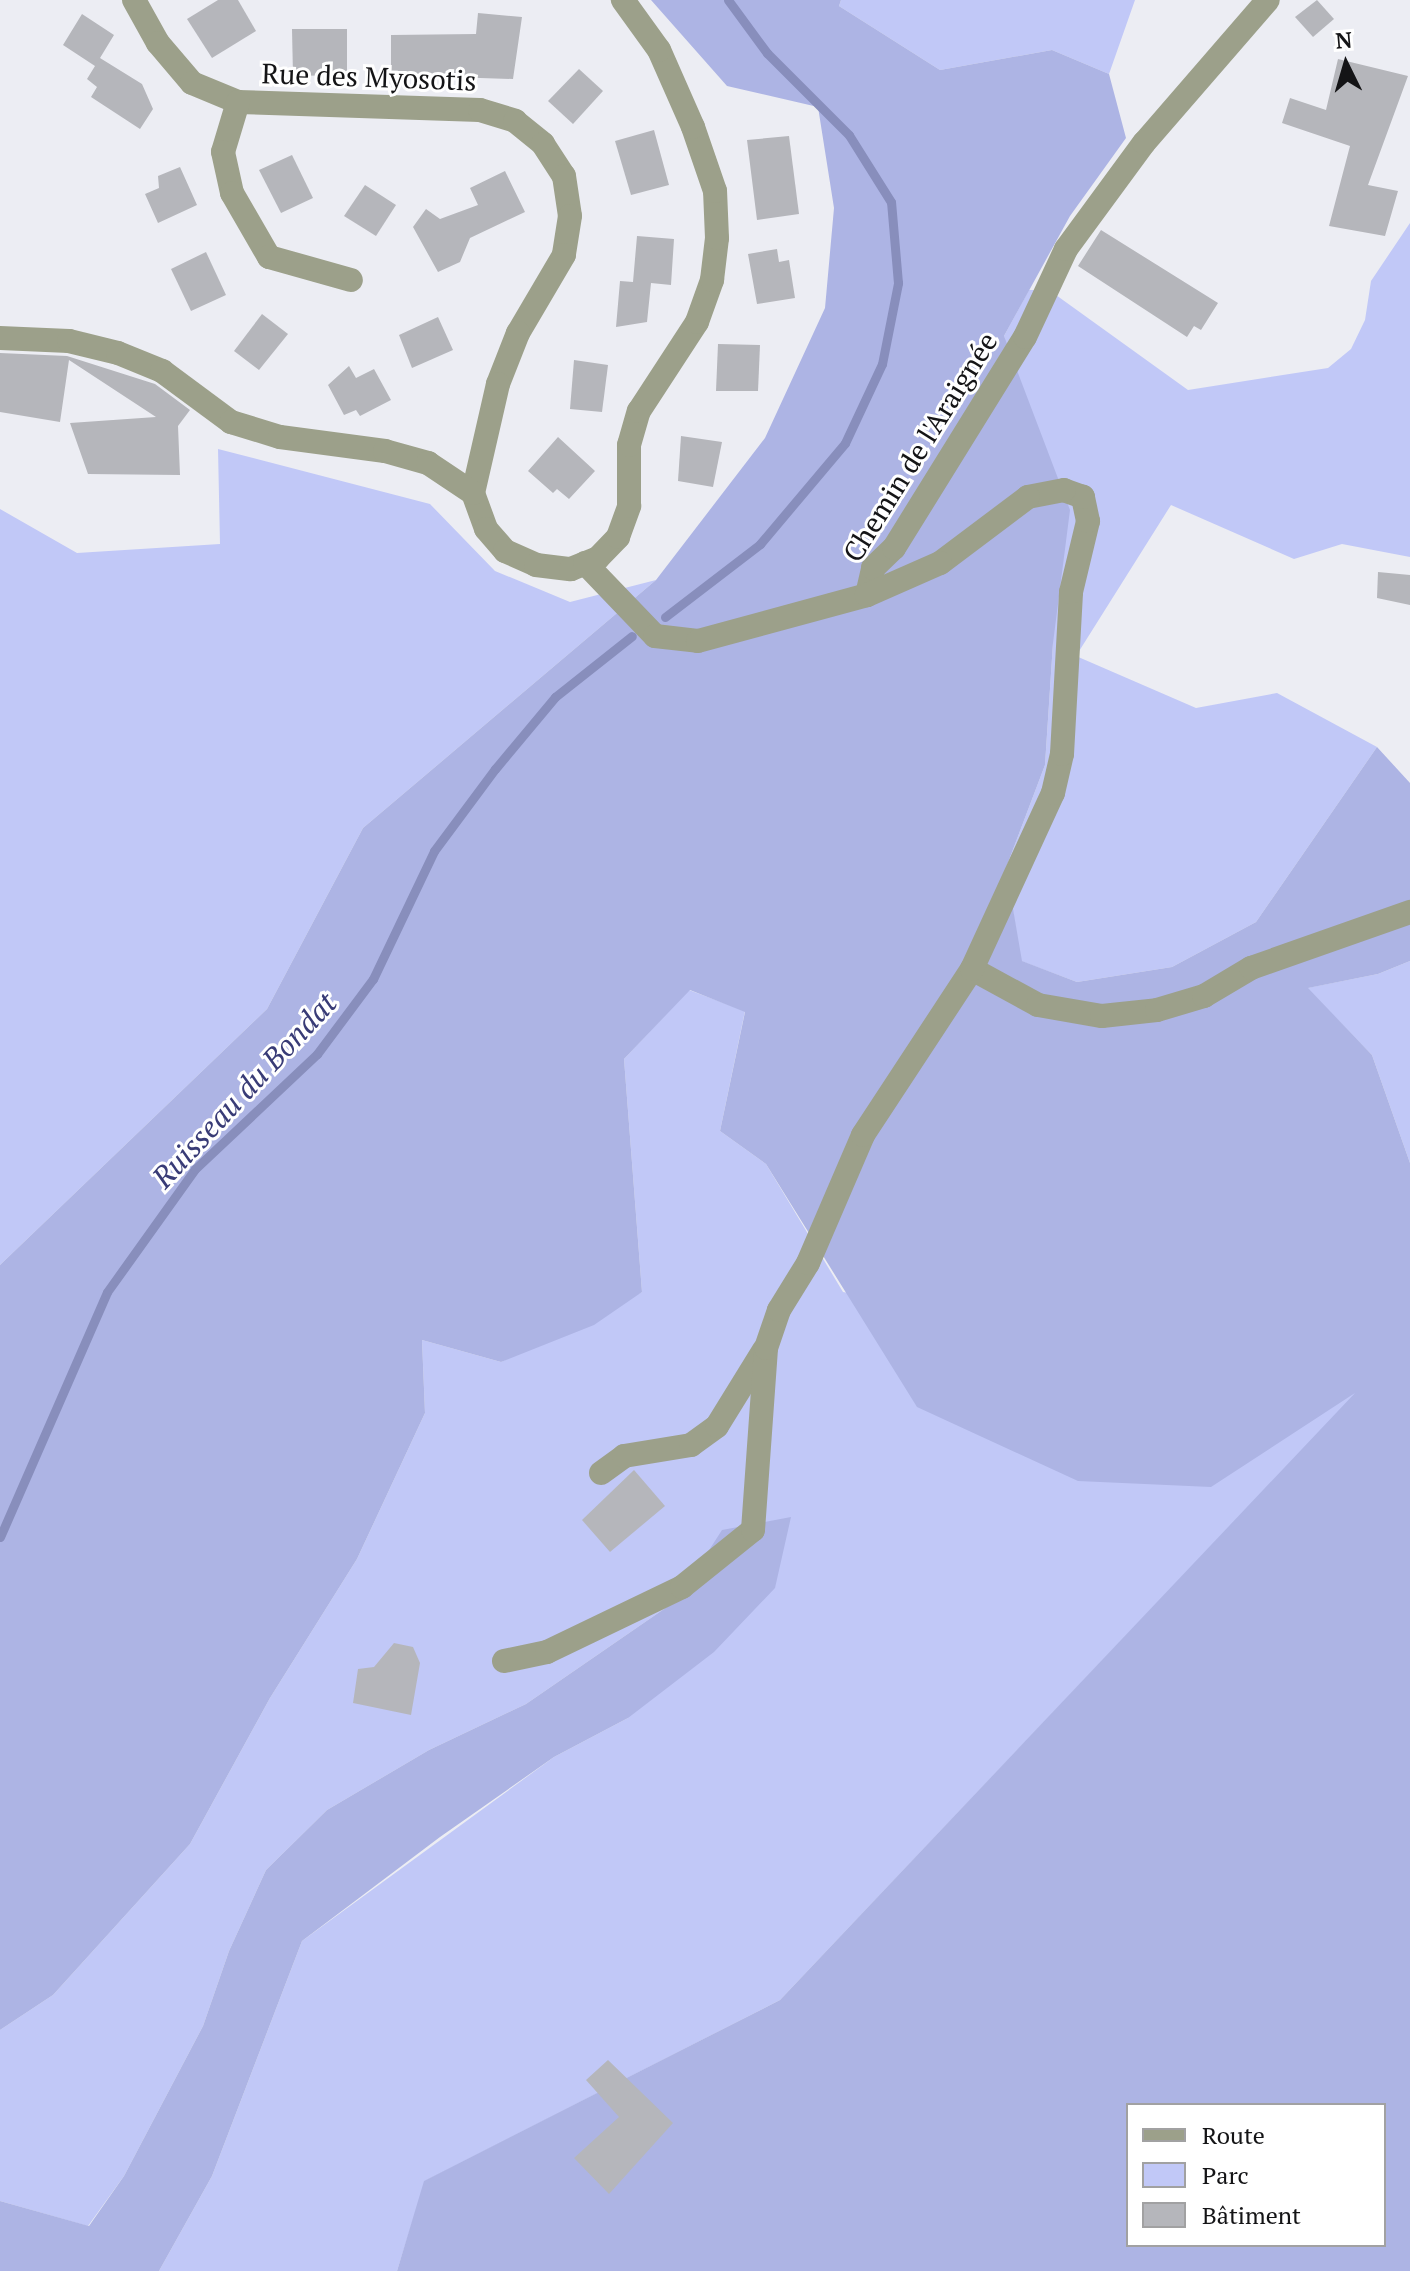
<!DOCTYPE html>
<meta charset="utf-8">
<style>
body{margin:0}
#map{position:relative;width:1410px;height:2271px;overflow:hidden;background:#ecedf3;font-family:"PT Serif",serif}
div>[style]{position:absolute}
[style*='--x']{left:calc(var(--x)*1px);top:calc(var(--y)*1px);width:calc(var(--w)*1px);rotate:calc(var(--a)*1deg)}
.green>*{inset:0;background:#c1c8f7}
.forest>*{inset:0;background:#adb4e4}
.stream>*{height:9px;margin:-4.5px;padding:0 4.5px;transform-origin:4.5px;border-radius:4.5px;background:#888ebc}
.building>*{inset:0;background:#b5b6bb}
.minor>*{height:24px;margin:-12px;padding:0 12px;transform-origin:12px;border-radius:12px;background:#9ca08a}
span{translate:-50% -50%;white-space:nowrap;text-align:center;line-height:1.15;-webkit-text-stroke:6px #fff;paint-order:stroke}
.street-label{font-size:28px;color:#141416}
.water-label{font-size:30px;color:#383b76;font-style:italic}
.legend{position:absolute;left:1126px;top:2103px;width:260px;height:144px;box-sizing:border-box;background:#fff;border:2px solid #a1a1a2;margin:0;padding:10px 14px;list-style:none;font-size:24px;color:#141416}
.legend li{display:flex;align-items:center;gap:16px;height:40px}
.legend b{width:40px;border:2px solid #a1a1a2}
.north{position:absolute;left:1306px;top:24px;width:80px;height:80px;-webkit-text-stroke:6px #fff;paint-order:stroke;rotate:355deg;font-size:22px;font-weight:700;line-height:32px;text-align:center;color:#141416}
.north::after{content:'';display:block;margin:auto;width:28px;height:36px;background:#141416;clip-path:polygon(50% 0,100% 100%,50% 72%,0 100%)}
</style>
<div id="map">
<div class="green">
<i style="clip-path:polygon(841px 0,1135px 0,1109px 74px,1052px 50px,940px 70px,839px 6px)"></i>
<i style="clip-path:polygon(1410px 223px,1410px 557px,1342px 544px,1294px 559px,1171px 505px,1076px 656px,1196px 708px,1277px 693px,1377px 747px,1256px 922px,1172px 967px,1077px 982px,1021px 961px,1006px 868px,1045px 765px,1053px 643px,1004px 336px,1029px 290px,1049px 290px,1188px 390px,1328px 368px,1351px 349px,1365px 320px,1371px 281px)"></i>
<i style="clip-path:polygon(218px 449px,430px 504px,495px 571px,570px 602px,656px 580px,363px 828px,267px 1009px,0 1265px,0 509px,77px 553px,220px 544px)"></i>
<i style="clip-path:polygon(1410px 961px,1410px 1163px,1372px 1055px,1307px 988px,1378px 974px)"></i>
<i style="clip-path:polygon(689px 990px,745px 1011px,720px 1131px,766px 1164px,843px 1292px,1359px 1390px,780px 2000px,425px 2181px,397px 2271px,159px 2271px,212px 2176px,302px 1941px,554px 1757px,628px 1718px,677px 1600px,526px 1704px,429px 1750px,327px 1810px,266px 1870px,229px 1951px,203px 2026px,124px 2176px,88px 2226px,0 2201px,0 2030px,53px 1995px,190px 1844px,270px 1698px,357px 1559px,425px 1413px,422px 1340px,501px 1362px,642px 1292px,624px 1059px)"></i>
</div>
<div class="forest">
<i style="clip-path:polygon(evenodd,651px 0,841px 0,839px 6px,940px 70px,1052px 50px,1109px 74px,1126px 138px,1070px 216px,1004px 336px,1070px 510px,1053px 643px,1045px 765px,1006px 868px,1022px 961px,1077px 982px,1172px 967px,1256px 922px,1377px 747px,1410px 783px,1410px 961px,1378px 974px,1308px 988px,1372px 1055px,1410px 1163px,1410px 2271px,397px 2271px,424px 2181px,780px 2000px,1355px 1393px,1211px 1487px,1078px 1481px,917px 1407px,766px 1164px,720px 1131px,745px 1012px,690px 990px,624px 1059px,642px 1292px,594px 1325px,501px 1362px,422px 1340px,425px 1413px,357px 1559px,270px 1698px,190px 1844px,53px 1995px,0 2030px,0 1265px,267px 1009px,363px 828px,656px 580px,765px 438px,825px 308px,834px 208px,818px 107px,727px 86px,651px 0,1128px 2105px,1384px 2105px,1384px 2245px,1128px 2245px,1128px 2105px)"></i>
<i style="clip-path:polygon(791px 1517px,775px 1588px,714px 1652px,628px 1718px,554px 1757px,440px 1837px,302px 1941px,212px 2176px,159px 2271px,0 2271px,0 2201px,89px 2226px,124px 2176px,203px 2026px,229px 1951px,266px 1870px,327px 1810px,429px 1750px,526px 1704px,677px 1600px,722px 1530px)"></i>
</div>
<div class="stream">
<i style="--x:665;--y:617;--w:120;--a:-37.5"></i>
<i style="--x:760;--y:544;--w:132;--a:-49.9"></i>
<i style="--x:845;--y:443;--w:87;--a:-64.9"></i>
<i style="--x:882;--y:364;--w:83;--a:-78.8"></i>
<i style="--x:898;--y:283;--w:81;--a:-94.9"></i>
<i style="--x:891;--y:202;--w:79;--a:-122.1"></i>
<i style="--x:849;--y:135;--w:116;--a:-135"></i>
<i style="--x:767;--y:53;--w:66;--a:-126.3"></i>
<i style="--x:0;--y:1537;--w:267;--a:-66.4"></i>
<i style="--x:107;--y:1292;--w:151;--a:-54.4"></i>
<i style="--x:195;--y:1169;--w:168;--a:-43.3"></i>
<i style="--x:317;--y:1054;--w:94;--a:-53.3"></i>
<i style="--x:373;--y:979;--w:142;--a:-64.5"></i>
<i style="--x:434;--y:851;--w:102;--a:-53.4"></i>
<i style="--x:495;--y:769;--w:94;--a:-50.2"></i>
<i style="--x:555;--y:697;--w:98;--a:-38.4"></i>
</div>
<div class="building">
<i style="clip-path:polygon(218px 0,238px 0,256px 31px,212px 58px,187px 19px)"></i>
<i style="clip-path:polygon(1317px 0,1334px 19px,1313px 37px,1295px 17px)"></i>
<i style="clip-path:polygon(478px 13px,522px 17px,513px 79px,391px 75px,391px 35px,476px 34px)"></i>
<i style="clip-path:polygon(82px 14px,114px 35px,100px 58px,142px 84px,153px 109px,140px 129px,91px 97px,97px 87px,87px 79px,95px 66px,63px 45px)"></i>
<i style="clip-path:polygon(292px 29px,347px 29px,347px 75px,293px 76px)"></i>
<i style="clip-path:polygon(1338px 59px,1408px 76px,1368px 185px,1398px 191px,1385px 236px,1329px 226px,1350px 146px,1282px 123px,1290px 98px,1326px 110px)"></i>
<i style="clip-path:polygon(579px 69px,603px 91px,573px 124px,548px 101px)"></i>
<i style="clip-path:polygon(654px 130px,669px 185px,631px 195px,615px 141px)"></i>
<i style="clip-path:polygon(789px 136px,799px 214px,757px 220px,747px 140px)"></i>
<i style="clip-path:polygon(292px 155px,313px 198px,281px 213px,259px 170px)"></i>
<i style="clip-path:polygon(180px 167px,197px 205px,158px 223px,145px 194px,159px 188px,158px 176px)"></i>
<i style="clip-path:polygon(505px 171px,525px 212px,470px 238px,460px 262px,438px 272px,413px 227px,426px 209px,440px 219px,478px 205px,470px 188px)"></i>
<i style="clip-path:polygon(365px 185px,396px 205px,376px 236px,344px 216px)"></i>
<i style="clip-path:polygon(1101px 230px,1218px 303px,1201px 330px,1194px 326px,1187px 337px,1078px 266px)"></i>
<i style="clip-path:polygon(637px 236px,674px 239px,671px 285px,651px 283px,647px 322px,616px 327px,620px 281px,633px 282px)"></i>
<i style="clip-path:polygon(777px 249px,779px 262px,789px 260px,795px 298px,757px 304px,748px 254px)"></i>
<i style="clip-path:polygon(206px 252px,226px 295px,191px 311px,171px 269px)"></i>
<i style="clip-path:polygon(262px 314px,288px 334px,259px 370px,234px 351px)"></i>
<i style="clip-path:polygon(438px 317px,453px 350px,412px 368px,399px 335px)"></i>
<i style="clip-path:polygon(718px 344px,760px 345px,758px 391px,716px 391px)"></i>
<i style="clip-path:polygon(0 353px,67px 356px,155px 384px,190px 410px,178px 426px,180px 475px,88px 474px,70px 423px,156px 417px,69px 360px,60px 422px,0 412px)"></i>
<i style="clip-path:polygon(574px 360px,608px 365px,602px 412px,570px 409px)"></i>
<i style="clip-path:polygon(349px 366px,356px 378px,374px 369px,391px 400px,360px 416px,356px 410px,344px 415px,328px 385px)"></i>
<i style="clip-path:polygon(681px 436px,722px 442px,713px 487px,678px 481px)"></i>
<i style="clip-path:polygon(558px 437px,595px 471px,569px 499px,557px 489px,553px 493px,528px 471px)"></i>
<i style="clip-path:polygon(1378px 572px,1410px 575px,1410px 605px,1377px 598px)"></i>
<i style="clip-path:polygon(634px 1470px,665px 1506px,610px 1552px,582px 1520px)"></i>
<i style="clip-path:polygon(394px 1643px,413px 1647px,420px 1663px,411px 1715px,353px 1703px,358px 1669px,374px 1667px)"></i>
<i style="clip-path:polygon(608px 2060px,673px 2123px,609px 2194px,574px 2158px,619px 2117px,586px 2080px)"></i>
</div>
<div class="minor">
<i style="--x:134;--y:0;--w:49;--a:60.8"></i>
<i style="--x:158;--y:43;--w:52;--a:49.6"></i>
<i style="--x:192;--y:83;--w:50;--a:22.4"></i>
<i style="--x:238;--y:102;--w:242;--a:1.9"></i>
<i style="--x:480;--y:110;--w:37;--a:17"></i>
<i style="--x:515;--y:121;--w:36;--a:39"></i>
<i style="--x:543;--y:144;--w:38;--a:57"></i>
<i style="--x:564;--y:176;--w:40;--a:81.5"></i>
<i style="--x:570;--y:216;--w:39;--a:99"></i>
<i style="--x:564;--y:255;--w:91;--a:120.5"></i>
<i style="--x:518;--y:333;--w:55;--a:111.4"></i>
<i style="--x:498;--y:384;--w:112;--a:102.9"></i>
<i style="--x:473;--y:493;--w:38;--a:70"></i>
<i style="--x:486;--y:529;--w:29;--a:49"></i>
<i style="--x:505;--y:551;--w:34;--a:24"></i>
<i style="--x:536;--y:565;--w:35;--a:7"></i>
<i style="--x:571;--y:569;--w:29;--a:-22"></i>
<i style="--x:598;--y:558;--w:29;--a:-46"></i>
<i style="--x:618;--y:537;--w:33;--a:-70"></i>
<i style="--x:629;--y:506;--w:61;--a:-90"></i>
<i style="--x:629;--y:445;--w:35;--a:-74"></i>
<i style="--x:639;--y:411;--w:106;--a:-56.9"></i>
<i style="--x:697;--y:322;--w:45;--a:-70.3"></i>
<i style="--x:712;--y:280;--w:42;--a:-83.2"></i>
<i style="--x:717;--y:238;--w:47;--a:-92.4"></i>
<i style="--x:715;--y:191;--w:68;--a:-109"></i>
<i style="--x:693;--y:127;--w:84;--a:-113.8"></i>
<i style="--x:659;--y:50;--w:62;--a:-125.8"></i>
<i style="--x:238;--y:102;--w:52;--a:106.7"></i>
<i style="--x:223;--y:152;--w:42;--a:77.6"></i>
<i style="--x:232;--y:193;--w:74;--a:60"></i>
<i style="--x:269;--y:257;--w:85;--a:15.7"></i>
<i style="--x:0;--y:338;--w:69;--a:2.5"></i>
<i style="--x:69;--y:341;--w:50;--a:13.8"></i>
<i style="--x:118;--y:353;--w:48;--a:22.2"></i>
<i style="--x:162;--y:371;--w:86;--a:36.5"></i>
<i style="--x:231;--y:422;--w:51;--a:17"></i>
<i style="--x:280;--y:437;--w:106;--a:7.6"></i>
<i style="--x:385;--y:451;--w:45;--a:15.6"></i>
<i style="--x:428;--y:463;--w:54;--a:33.7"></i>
<i style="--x:585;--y:563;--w:101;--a:46.2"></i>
<i style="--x:655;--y:636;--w:43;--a:6.6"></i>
<i style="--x:698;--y:641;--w:175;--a:-15.2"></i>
<i style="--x:867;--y:595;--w:28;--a:-77"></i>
<i style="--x:873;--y:568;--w:29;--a:-44"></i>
<i style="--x:894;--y:548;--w:248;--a:-58.2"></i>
<i style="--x:1025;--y:337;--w:97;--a:-65"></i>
<i style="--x:1066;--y:249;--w:132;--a:-53.7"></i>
<i style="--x:1144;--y:143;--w:189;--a:-49.1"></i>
<i style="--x:972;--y:969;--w:75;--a:28.6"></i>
<i style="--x:1038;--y:1005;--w:65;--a:9.8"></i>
<i style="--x:1102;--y:1016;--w:55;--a:-6.2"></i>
<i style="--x:1157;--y:1010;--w:49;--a:-16.6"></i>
<i style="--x:1204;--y:996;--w:55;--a:-30.8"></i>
<i style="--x:1251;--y:968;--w:169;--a:-19.4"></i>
<i style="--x:601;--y:1473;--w:29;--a:-36"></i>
<i style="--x:624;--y:1456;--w:68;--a:-9.3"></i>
<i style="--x:691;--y:1445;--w:32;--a:-36"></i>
<i style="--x:717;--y:1426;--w:89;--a:-58.3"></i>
<i style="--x:504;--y:1661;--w:44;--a:-11.8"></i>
<i style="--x:547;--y:1652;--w:150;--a:-25.7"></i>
<i style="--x:682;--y:1587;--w:91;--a:-38.8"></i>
<i style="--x:753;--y:1530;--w:182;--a:-85.9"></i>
<i style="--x:766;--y:1348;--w:40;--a:-71.1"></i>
<i style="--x:779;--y:1310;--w:55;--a:-58.3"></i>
<i style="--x:808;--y:1263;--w:139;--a:-66.7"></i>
<i style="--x:863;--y:1135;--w:199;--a:-56.7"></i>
<i style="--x:972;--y:969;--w:194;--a:-65.3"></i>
<i style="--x:1053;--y:793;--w:40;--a:-77"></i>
<i style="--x:1062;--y:754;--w:162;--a:-86.8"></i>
<i style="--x:1071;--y:592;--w:73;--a:-76.5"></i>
<i style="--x:1088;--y:521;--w:25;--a:-102"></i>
<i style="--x:1083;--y:497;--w:20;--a:-160"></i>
<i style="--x:1064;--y:490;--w:37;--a:169"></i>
<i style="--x:1028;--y:497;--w:110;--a:143.1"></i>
<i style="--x:940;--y:563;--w:80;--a:156.3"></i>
</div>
<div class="street-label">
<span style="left:369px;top:77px;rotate:2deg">Rue des Myosotis</span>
<span style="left:920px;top:447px;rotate:-58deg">Chemin de l'Araignée</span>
</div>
<div class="water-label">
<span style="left:244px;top:1090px;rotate:-47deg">Ruisseau du Bondat</span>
</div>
<ul class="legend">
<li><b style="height:10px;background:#9ca08a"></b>Route</li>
<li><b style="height:22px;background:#c1c8f7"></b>Parc</li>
<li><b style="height:22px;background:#b5b6bb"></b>Bâtiment</li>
</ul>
<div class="north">N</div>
</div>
